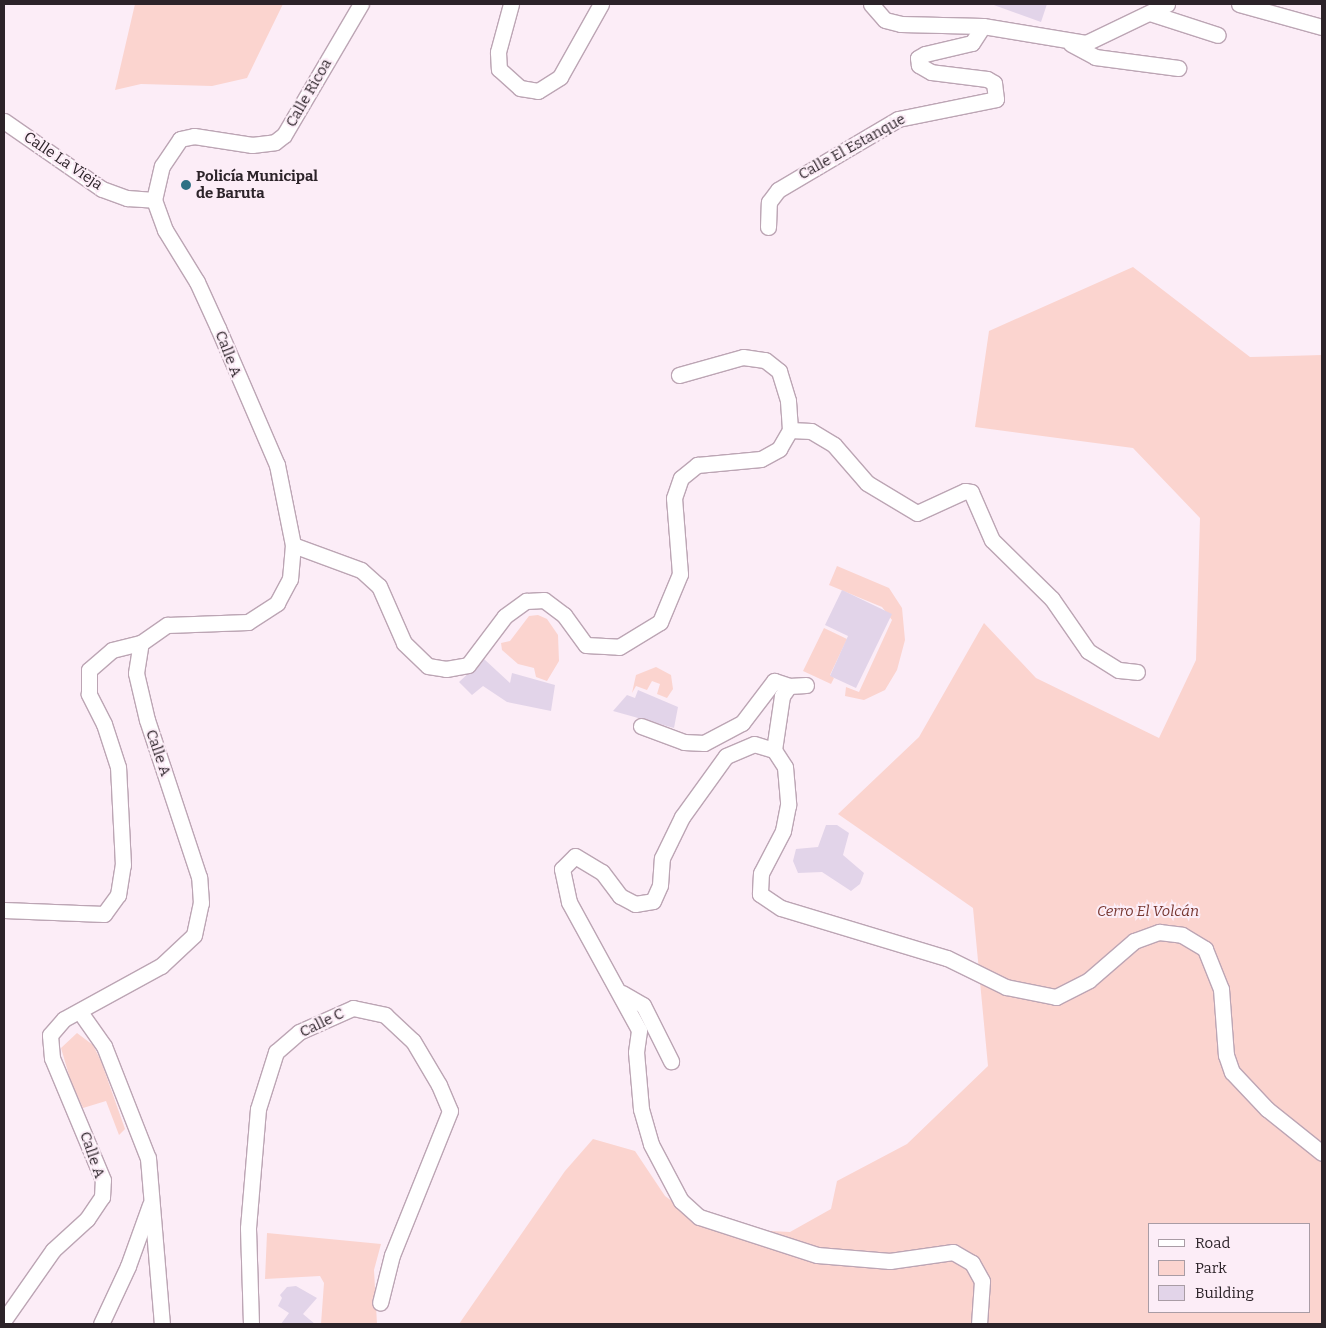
<!DOCTYPE html>
<meta charset="utf-8">
<style>
body{margin:0}
#map{position:relative;width:1326px;height:1328px;overflow:hidden;background:#fcedf7;font-family:Bitter,serif}
div>[style]{position:absolute}
[style*='--x']{left:calc(var(--x)*1px);top:calc(var(--y)*1px);width:calc(var(--w)*1px);rotate:calc(var(--a)*1deg)}
.green>*{inset:0;background:#fbd4cf}
.building>*{inset:0;background:#e2d4e9}
.roads{filter:drop-shadow(1px 0 #bca5b4) drop-shadow(-1px 0 #bca5b4) drop-shadow(0 1px #bca5b4) drop-shadow(0 -1px #bca5b4)}
.street>*{height:15px;margin:-7.5px;padding:0 7.5px;transform-origin:7.5px;border-radius:7.5px;background:#fff}
.dots>*{width:14px;height:14px;translate:-50% -50%;box-sizing:border-box;border:2px solid #fcedf7;border-radius:50%}
span{translate:-50% -50%;white-space:nowrap;text-align:center;line-height:1.15;-webkit-text-stroke:4px #fcedf7;paint-order:stroke}
.street-label{font-size:15px;color:#2c2329}
.poi-label{font-size:15px;color:#2c2329;font-weight:700}
.left{translate:0 -50%;text-align:left}
.park-label{font-size:15px;color:#783832;font-style:italic}
.frame{position:absolute;inset:0;border:5px solid #2c2329;pointer-events:none}
.legend{position:absolute;left:1148px;top:1223px;width:162px;height:90px;box-sizing:border-box;background:#fcedf7;border:1px solid #a99ca5;margin:0;padding:6px 9px;list-style:none;font-size:15px;color:#2c2329}
.legend li{display:flex;align-items:center;gap:10px;height:25px}
.legend b{width:25px;border:1px solid #a99ca5}
</style>
<div id="map">
<div class="green">
<i style="clip-path:polygon(135px 4px,283px 4px,247px 78px,212px 86px,141px 84px,115px 90px)"></i>
<i style="clip-path:polygon(evenodd,1133px 267px,1250px 357px,1322px 355px,1322px 1324px,459px 1324px,565px 1171px,593px 1139px,635px 1151px,665px 1196px,709px 1228px,790px 1232px,831px 1209px,837px 1181px,907px 1144px,988px 1066px,973px 908px,838px 814px,919px 737px,984px 623px,1036px 678px,1159px 738px,1196px 660px,1200px 518px,1133px 448px,975px 427px,989px 331px,1133px 267px,1150px 1224px,1310px 1224px,1310px 1312px,1150px 1312px,1150px 1224px)"></i>
<i style="clip-path:polygon(837px 566px,889px 588px,902px 608px,905px 640px,897px 670px,885px 690px,864px 700px,845px 696px,846px 687px,859px 692px,892px 620px,882px 607px,829px 585px)"></i>
<i style="clip-path:polygon(538px 615px,547px 619px,558px 635px,559px 661px,547px 681px,536px 677px,534px 668px,518px 664px,502px 650px,501px 643px,510px 641px,529px 616px)"></i>
<i style="clip-path:polygon(824px 628px,847px 639px,830px 675px,834px 678px,831px 684px,803px 671px)"></i>
<i style="clip-path:polygon(656px 667px,671px 675px,673px 689px,667px 698px,657px 694px,660px 684px,652px 681px,647px 690px,636px 686px,632px 693px,636px 675px)"></i>
<i style="clip-path:polygon(77px 1033px,93px 1045px,101px 1061px,125px 1129px,119px 1135px,106px 1101px,83px 1108px,71px 1082px,61px 1048px)"></i>
<i style="clip-path:polygon(267px 1233px,381px 1244px,374px 1270px,377px 1324px,321px 1324px,324px 1283px,320px 1276px,265px 1279px)"></i>
</div>
<div class="building">
<i style="clip-path:polygon(991px 4px,1047px 4px,1041px 22px)"></i>
<i style="clip-path:polygon(842px 590px,892px 614px,856px 688px,830px 676px,848px 636px,825px 625px)"></i>
<i style="clip-path:polygon(484px 659px,510px 683px,512px 673px,555px 685px,551px 711px,507px 702px,483px 686px,472px 695px,459px 682px)"></i>
<i style="clip-path:polygon(638px 690px,678px 707px,674px 728px,613px 711px,627px 695px,635px 698px)"></i>
<i style="clip-path:polygon(826px 825px,837px 825px,849px 833px,843px 855px,864px 873px,860px 884px,851px 891px,822px 872px,798px 873px,793px 861px,796px 849px,818px 847px)"></i>
<i style="clip-path:polygon(296px 1286px,317px 1298px,303px 1314px,315px 1324px,281px 1324px,289px 1313px,278px 1306px,282px 1298px,280px 1295px,287px 1287px)"></i>
</div>
<div class="roads">
<div class="street">
<i style="--x:511;--y:4;--w:50;--a:105.2"></i>
<i style="--x:498;--y:52;--w:17;--a:87"></i>
<i style="--x:499;--y:69;--w:28;--a:42"></i>
<i style="--x:520;--y:88;--w:18;--a:9"></i>
<i style="--x:538;--y:91;--w:26;--a:-32"></i>
<i style="--x:560;--y:77;--w:84;--a:-60.7"></i>
<i style="--x:871;--y:4;--w:21;--a:49"></i>
<i style="--x:885;--y:20;--w:16;--a:14"></i>
<i style="--x:901;--y:24;--w:82;--a:1.4"></i>
<i style="--x:983;--y:26;--w:104;--a:9.4"></i>
<i style="--x:1086;--y:43;--w:90;--a:-25.7"></i>
<i style="--x:1239;--y:4;--w:86;--a:15.5"></i>
<i style="--x:1150;--y:13;--w:71;--a:17.9"></i>
<i style="--x:1071;--y:44;--w:27;--a:28"></i>
<i style="--x:1095;--y:57;--w:84;--a:7.5"></i>
<i style="--x:4;--y:121;--w:119;--a:34.8"></i>
<i style="--x:102;--y:189;--w:27;--a:20"></i>
<i style="--x:127;--y:198;--w:27;--a:4"></i>
<i style="--x:154;--y:200;--w:35;--a:-77"></i>
<i style="--x:162;--y:166;--w:32;--a:-56"></i>
<i style="--x:180;--y:139;--w:14;--a:-12"></i>
<i style="--x:194;--y:136;--w:59;--a:8.8"></i>
<i style="--x:252;--y:145;--w:23;--a:-7"></i>
<i style="--x:275;--y:142;--w:11;--a:-38"></i>
<i style="--x:284;--y:135;--w:152;--a:-59.6"></i>
<i style="--x:768;--y:227;--w:25;--a:-88"></i>
<i style="--x:769;--y:202;--w:15;--a:-53"></i>
<i style="--x:778;--y:190;--w:139;--a:-30.6"></i>
<i style="--x:898;--y:119;--w:100;--a:-11.5"></i>
<i style="--x:996;--y:99;--w:16;--a:-97"></i>
<i style="--x:994;--y:83;--w:8;--a:-150"></i>
<i style="--x:987;--y:79;--w:56;--a:-172.9"></i>
<i style="--x:931;--y:72;--w:14;--a:-150"></i>
<i style="--x:919;--y:65;--w:7;--a:-98"></i>
<i style="--x:918;--y:58;--w:8;--a:-30"></i>
<i style="--x:925;--y:54;--w:48;--a:-13.2"></i>
<i style="--x:972;--y:43;--w:20;--a:-57"></i>
<i style="--x:679;--y:375;--w:66;--a:-15.7"></i>
<i style="--x:743;--y:357;--w:22;--a:8"></i>
<i style="--x:765;--y:360;--w:18;--a:38"></i>
<i style="--x:779;--y:371;--w:31;--a:73"></i>
<i style="--x:788;--y:401;--w:29;--a:86"></i>
<i style="--x:293;--y:545;--w:72;--a:20.2"></i>
<i style="--x:361;--y:570;--w:24;--a:42"></i>
<i style="--x:379;--y:586;--w:62;--a:66.3"></i>
<i style="--x:404;--y:643;--w:33;--a:44"></i>
<i style="--x:428;--y:666;--w:18;--a:9"></i>
<i style="--x:446;--y:669;--w:22;--a:-10"></i>
<i style="--x:468;--y:665;--w:61;--a:-52.9"></i>
<i style="--x:505;--y:616;--w:26;--a:-36"></i>
<i style="--x:526;--y:601;--w:18;--a:-3"></i>
<i style="--x:544;--y:600;--w:25;--a:37"></i>
<i style="--x:564;--y:615;--w:37;--a:54"></i>
<i style="--x:586;--y:645;--w:33;--a:3"></i>
<i style="--x:619;--y:647;--w:48;--a:-31.4"></i>
<i style="--x:660;--y:622;--w:52;--a:-67.4"></i>
<i style="--x:680;--y:574;--w:76;--a:-94.5"></i>
<i style="--x:674;--y:498;--w:21;--a:-71"></i>
<i style="--x:681;--y:478;--w:21;--a:-39"></i>
<i style="--x:697;--y:465;--w:64;--a:-5.4"></i>
<i style="--x:761;--y:459;--w:21;--a:-29"></i>
<i style="--x:779;--y:449;--w:22;--a:-60"></i>
<i style="--x:790;--y:430;--w:21;--a:3"></i>
<i style="--x:811;--y:431;--w:27;--a:31"></i>
<i style="--x:834;--y:445;--w:50;--a:49"></i>
<i style="--x:867;--y:483;--w:58;--a:31"></i>
<i style="--x:917;--y:513;--w:53;--a:-24.6"></i>
<i style="--x:965;--y:491;--w:6;--a:9"></i>
<i style="--x:971;--y:492;--w:52;--a:66.4"></i>
<i style="--x:992;--y:540;--w:84;--a:44.5"></i>
<i style="--x:1052;--y:599;--w:63;--a:55.3"></i>
<i style="--x:1088;--y:651;--w:36;--a:32"></i>
<i style="--x:1119;--y:670;--w:18;--a:6"></i>
<i style="--x:641;--y:726;--w:46;--a:20.4"></i>
<i style="--x:684;--y:742;--w:20;--a:3"></i>
<i style="--x:704;--y:743;--w:43;--a:-27.8"></i>
<i style="--x:742;--y:723;--w:53;--a:-52.7"></i>
<i style="--x:774;--y:681;--w:16;--a:18"></i>
<i style="--x:774;--y:750;--w:55;--a:-81.6"></i>
<i style="--x:782;--y:696;--w:12;--a:-55"></i>
<i style="--x:789;--y:686;--w:17;--a:-3"></i>
<i style="--x:4;--y:910;--w:100;--a:2.3"></i>
<i style="--x:104;--y:914;--w:24;--a:-54"></i>
<i style="--x:118;--y:895;--w:30;--a:-81"></i>
<i style="--x:123;--y:865;--w:98;--a:-92.9"></i>
<i style="--x:118;--y:767;--w:45;--a:-108"></i>
<i style="--x:104;--y:724;--w:34;--a:-117"></i>
<i style="--x:89;--y:694;--w:24;--a:-90"></i>
<i style="--x:89;--y:670;--w:30;--a:-41"></i>
<i style="--x:112;--y:650;--w:30;--a:-14"></i>
<i style="--x:622;--y:993;--w:24;--a:30"></i>
<i style="--x:643;--y:1005;--w:63;--a:63.4"></i>
<i style="--x:80;--y:1012;--w:42;--a:54.8"></i>
<i style="--x:104;--y:1046;--w:120;--a:68.6"></i>
<i style="--x:148;--y:1158;--w:167;--a:85.2"></i>
<i style="--x:4;--y:1320;--w:85;--a:-55"></i>
<i style="--x:53;--y:1250;--w:46;--a:-42.4"></i>
<i style="--x:87;--y:1219;--w:27;--a:-56"></i>
<i style="--x:102;--y:1197;--w:17;--a:-87"></i>
<i style="--x:103;--y:1180;--w:132;--a:-112.7"></i>
<i style="--x:52;--y:1058;--w:23;--a:-95"></i>
<i style="--x:50;--y:1035;--w:21;--a:-49"></i>
<i style="--x:64;--y:1019;--w:111;--a:-28.7"></i>
<i style="--x:161;--y:966;--w:45;--a:-43.2"></i>
<i style="--x:194;--y:935;--w:33;--a:-78"></i>
<i style="--x:201;--y:903;--w:26;--a:-94"></i>
<i style="--x:199;--y:877;--w:165;--a:-108.3"></i>
<i style="--x:147;--y:720;--w:48;--a:-103.2"></i>
<i style="--x:136;--y:673;--w:30;--a:-81"></i>
<i style="--x:141;--y:643;--w:32;--a:-35"></i>
<i style="--x:167;--y:625;--w:81;--a:-2.1"></i>
<i style="--x:248;--y:622;--w:35;--a:-33"></i>
<i style="--x:277;--y:603;--w:27;--a:-62"></i>
<i style="--x:290;--y:579;--w:34;--a:-85"></i>
<i style="--x:293;--y:545;--w:82;--a:-101.3"></i>
<i style="--x:277;--y:465;--w:149;--a:-113.3"></i>
<i style="--x:218;--y:328;--w:51;--a:-114.5"></i>
<i style="--x:197;--y:282;--w:61;--a:-121.6"></i>
<i style="--x:165;--y:230;--w:32;--a:-110"></i>
<i style="--x:101;--y:1324;--w:64;--a:-65"></i>
<i style="--x:128;--y:1266;--w:65;--a:-70.2"></i>
<i style="--x:251;--y:1324;--w:96;--a:-91.8"></i>
<i style="--x:248;--y:1228;--w:119;--a:-85.2"></i>
<i style="--x:258;--y:1109;--w:60;--a:-72.5"></i>
<i style="--x:276;--y:1052;--w:30;--a:-41"></i>
<i style="--x:299;--y:1032;--w:59;--a:-24"></i>
<i style="--x:353;--y:1008;--w:33;--a:12"></i>
<i style="--x:385;--y:1015;--w:38;--a:43"></i>
<i style="--x:413;--y:1041;--w:51;--a:59.4"></i>
<i style="--x:439;--y:1085;--w:28;--a:67"></i>
<i style="--x:450;--y:1111;--w:155;--a:111.9"></i>
<i style="--x:392;--y:1255;--w:49;--a:104"></i>
<i style="--x:979;--y:1324;--w:43;--a:-86"></i>
<i style="--x:982;--y:1281;--w:21;--a:-119"></i>
<i style="--x:972;--y:1263;--w:22;--a:-150"></i>
<i style="--x:953;--y:1252;--w:64;--a:171.9"></i>
<i style="--x:890;--y:1261;--w:73;--a:-175.3"></i>
<i style="--x:817;--y:1255;--w:124;--a:-162.1"></i>
<i style="--x:699;--y:1217;--w:24;--a:-138"></i>
<i style="--x:681;--y:1201;--w:64;--a:-117.8"></i>
<i style="--x:651;--y:1144;--w:36;--a:-106"></i>
<i style="--x:641;--y:1109;--w:57;--a:-95"></i>
<i style="--x:636;--y:1052;--w:22;--a:-82"></i>
<i style="--x:639;--y:1030;--w:146;--a:-118.7"></i>
<i style="--x:569;--y:902;--w:34;--a:-102"></i>
<i style="--x:562;--y:869;--w:18;--a:-45"></i>
<i style="--x:575;--y:856;--w:31;--a:31"></i>
<i style="--x:602;--y:872;--w:30;--a:53"></i>
<i style="--x:620;--y:896;--w:17;--a:28"></i>
<i style="--x:635;--y:904;--w:18;--a:-9"></i>
<i style="--x:653;--y:901;--w:17;--a:-66"></i>
<i style="--x:660;--y:885;--w:27;--a:-86"></i>
<i style="--x:662;--y:858;--w:46;--a:-64"></i>
<i style="--x:682;--y:817;--w:75;--a:-54.2"></i>
<i style="--x:726;--y:756;--w:30;--a:-23"></i>
<i style="--x:754;--y:744;--w:21;--a:17"></i>
<i style="--x:774;--y:750;--w:20;--a:57"></i>
<i style="--x:785;--y:767;--w:38;--a:85"></i>
<i style="--x:788;--y:805;--w:26;--a:101"></i>
<i style="--x:783;--y:831;--w:47;--a:117.6"></i>
<i style="--x:761;--y:873;--w:21;--a:93"></i>
<i style="--x:760;--y:894;--w:25;--a:34"></i>
<i style="--x:781;--y:908;--w:173;--a:16.8"></i>
<i style="--x:947;--y:958;--w:66;--a:26.2"></i>
<i style="--x:1006;--y:987;--w:51;--a:11.3"></i>
<i style="--x:1056;--y:997;--w:37;--a:-27"></i>
<i style="--x:1089;--y:980;--w:60;--a:-40.9"></i>
<i style="--x:1134;--y:941;--w:27;--a:-20"></i>
<i style="--x:1159;--y:932;--w:23;--a:7"></i>
<i style="--x:1182;--y:935;--w:27;--a:31"></i>
<i style="--x:1205;--y:949;--w:43;--a:68.2"></i>
<i style="--x:1221;--y:989;--w:66;--a:85.7"></i>
<i style="--x:1226;--y:1055;--w:18;--a:71"></i>
<i style="--x:1232;--y:1072;--w:51;--a:46.6"></i>
<i style="--x:1267;--y:1109;--w:70;--a:38.7"></i>
</div>
</div>
<div class="dots">
<i style="left:186px;top:185px;background:#2f7184"></i>
</div>
<div class="street-label">
<span style="left:309px;top:93px;rotate:-60deg">Calle Ricoa</span>
<span style="left:852px;top:147px;rotate:-29deg">Calle El Estanque</span>
<span style="left:63px;top:161px;rotate:34deg">Calle La Vieja</span>
<span style="left:228px;top:354px;rotate:69deg">Calle A</span>
<span style="left:158px;top:753px;rotate:71deg">Calle A</span>
<span style="left:322px;top:1023px;rotate:-26deg">Calle C</span>
<span style="left:92px;top:1155px;rotate:71deg">Calle A</span>
</div>
<div class="poi-label">
<span class="left" style="left:196px;top:185px">Policía Municipal<br>de Baruta</span>
</div>
<div class="park-label">
<span style="left:1148px;top:912px">Cerro El Volcán</span>
</div>
<div class="frame"></div>
<ul class="legend">
<li><b style="height:6px;background:#fff"></b>Road</li>
<li><b style="height:14px;background:#fbd4cf"></b>Park</li>
<li><b style="height:14px;background:#e2d4e9"></b>Building</li>
</ul>
</div>
